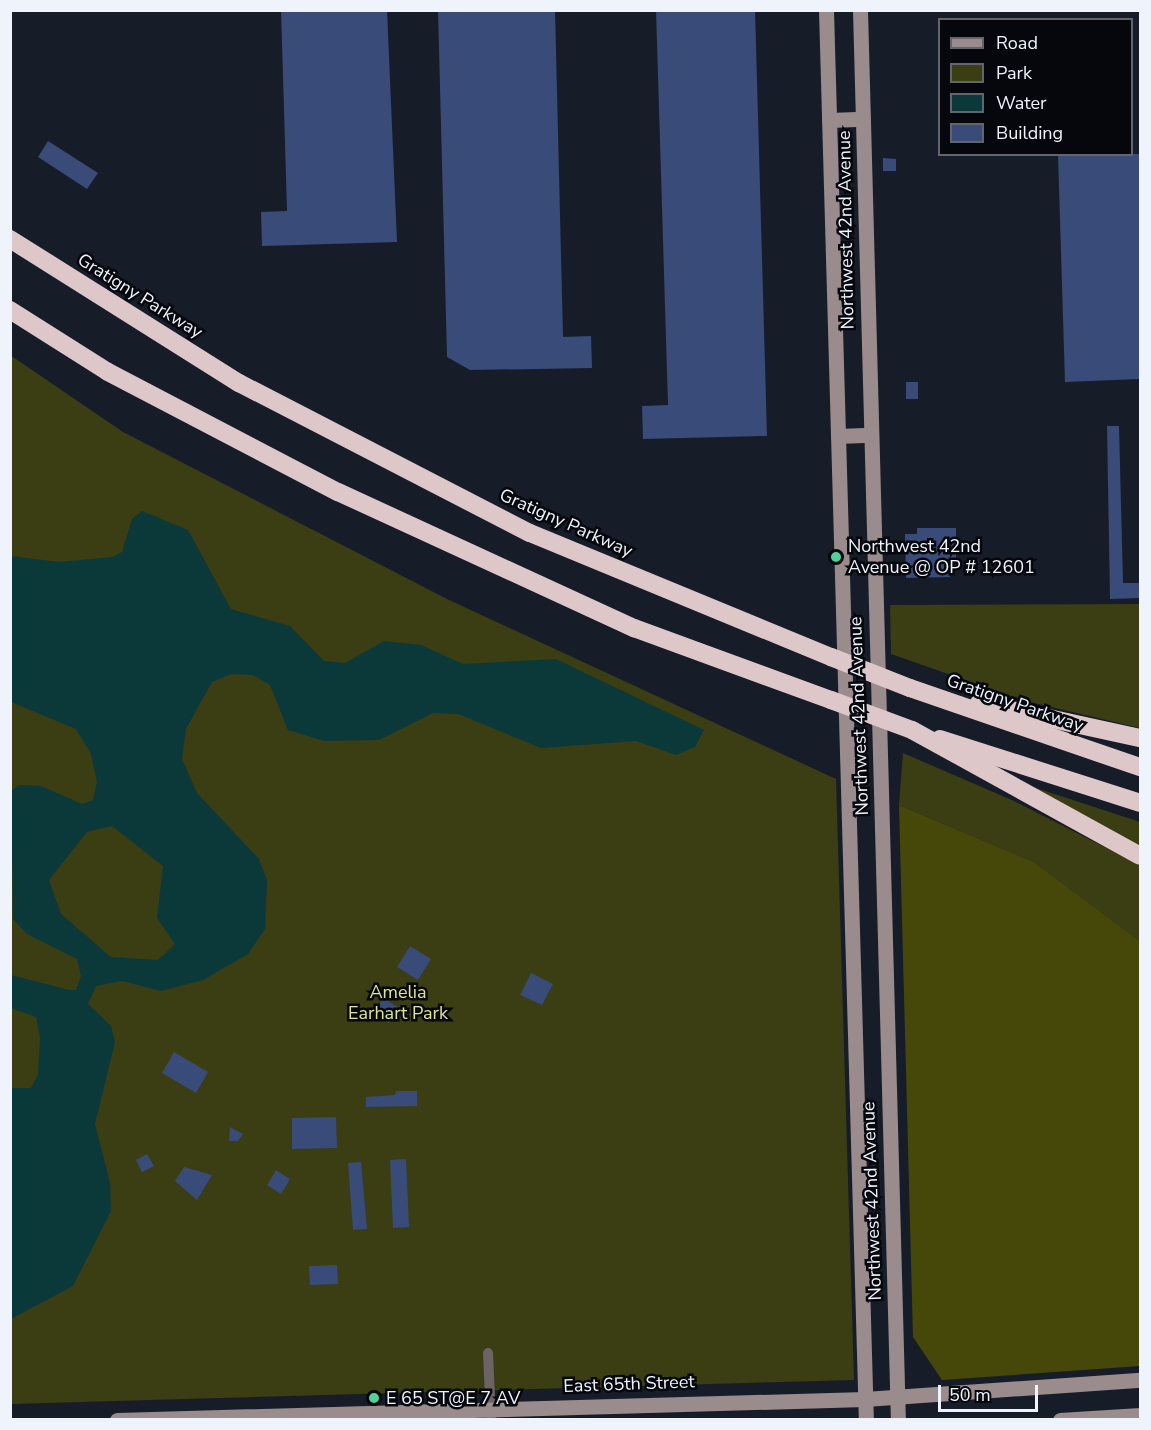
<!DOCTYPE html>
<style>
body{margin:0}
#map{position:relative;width:1151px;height:1430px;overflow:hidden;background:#171c29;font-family:"Nunito Sans",sans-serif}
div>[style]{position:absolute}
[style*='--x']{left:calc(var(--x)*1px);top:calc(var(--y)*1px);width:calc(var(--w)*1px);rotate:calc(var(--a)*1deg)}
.green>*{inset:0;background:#3b3d13}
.forest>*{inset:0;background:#46480a}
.water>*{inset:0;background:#0b393a}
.building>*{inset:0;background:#394b78}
.street>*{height:10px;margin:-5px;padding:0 5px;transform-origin:5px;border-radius:5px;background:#6c6364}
.secondary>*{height:15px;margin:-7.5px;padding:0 7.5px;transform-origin:7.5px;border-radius:7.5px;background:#9a8b8c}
.highway>*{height:18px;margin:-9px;padding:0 9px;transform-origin:9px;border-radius:9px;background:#dec7c9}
.highway-bridge>*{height:18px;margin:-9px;padding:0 9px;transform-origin:9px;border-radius:9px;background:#dec7c9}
.dots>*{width:16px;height:16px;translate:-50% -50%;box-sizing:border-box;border:3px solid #05070c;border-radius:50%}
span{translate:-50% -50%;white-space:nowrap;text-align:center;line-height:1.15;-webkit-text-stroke:5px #05070c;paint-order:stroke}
.street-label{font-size:18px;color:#eef3fc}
.poi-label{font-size:18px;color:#eef3fc}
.left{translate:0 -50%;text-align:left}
.park-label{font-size:18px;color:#dfe58f}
.frame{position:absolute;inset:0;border:12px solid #eef3fc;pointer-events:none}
.legend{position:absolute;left:938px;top:18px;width:195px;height:138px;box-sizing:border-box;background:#05070c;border:2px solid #62656c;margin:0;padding:8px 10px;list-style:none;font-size:18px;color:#eef3fc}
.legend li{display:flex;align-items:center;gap:12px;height:30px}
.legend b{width:30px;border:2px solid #62656c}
.scale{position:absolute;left:938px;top:1385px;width:100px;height:27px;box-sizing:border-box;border:3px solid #eef3fc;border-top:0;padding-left:8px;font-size:18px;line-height:21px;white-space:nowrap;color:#eef3fc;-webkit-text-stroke:4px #05070c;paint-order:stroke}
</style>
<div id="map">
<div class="green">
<i style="clip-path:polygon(10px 355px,123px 432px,447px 599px,836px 779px,854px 1380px,11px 1404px)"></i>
<i style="clip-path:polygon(1140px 604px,1140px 728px,1022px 700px,891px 654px,890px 605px)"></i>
<i style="clip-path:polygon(903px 753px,1014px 801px,1140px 865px,1140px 941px,1034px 862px,899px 805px)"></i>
<i style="clip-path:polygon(1027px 785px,1140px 822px,1140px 848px)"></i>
</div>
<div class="forest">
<i style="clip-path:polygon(899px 805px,1034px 862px,1140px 941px,1140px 1366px,942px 1380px,913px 1337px)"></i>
</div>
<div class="water">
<i style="clip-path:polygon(evenodd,142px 511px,188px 530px,231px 609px,290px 626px,324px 661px,345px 663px,384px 641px,421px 645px,463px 664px,556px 659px,704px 730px,695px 747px,676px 755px,636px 741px,541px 748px,458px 714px,433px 713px,379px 740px,324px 741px,288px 730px,270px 685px,253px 675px,231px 674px,212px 682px,186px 729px,182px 759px,197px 793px,259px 859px,267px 880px,265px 929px,248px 954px,203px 980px,161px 991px,122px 981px,96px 986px,88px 1004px,111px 1026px,115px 1042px,95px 1124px,110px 1182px,111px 1211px,73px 1286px,11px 1319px,11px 1088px,31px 1088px,38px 1074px,40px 1038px,36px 1017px,11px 1008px,11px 975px,69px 990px,76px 990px,81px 976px,77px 959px,27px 934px,13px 919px,11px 791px,19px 785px,41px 786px,82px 804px,93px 800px,97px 782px,91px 754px,76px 729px,11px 702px,11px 556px,59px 562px,112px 557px,122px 552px,132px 519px,142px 511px,112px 826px,163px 866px,157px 918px,175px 944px,158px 960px,111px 957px,61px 914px,49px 880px,87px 832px,112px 826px)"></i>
</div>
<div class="building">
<i style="clip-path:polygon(281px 10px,387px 10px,397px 242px,262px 246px,261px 212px,287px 211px)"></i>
<i style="clip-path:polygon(438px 10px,555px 10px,563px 337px,591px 336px,592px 368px,470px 370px,447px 357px)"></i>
<i style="clip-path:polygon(656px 10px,755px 10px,767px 436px,643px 439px,642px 406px,668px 405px)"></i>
<i style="clip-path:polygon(48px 141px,98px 173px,87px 189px,38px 157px)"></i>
<i style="clip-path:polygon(1058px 154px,1140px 154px,1140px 379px,1065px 382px)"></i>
<i style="clip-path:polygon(883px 158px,896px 159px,896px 171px,883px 171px)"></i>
<i style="clip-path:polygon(906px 382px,918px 382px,918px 399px,906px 399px)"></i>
<i style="clip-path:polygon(1107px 426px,1119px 426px,1123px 583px,1140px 583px,1140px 598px,1110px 599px)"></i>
<i style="clip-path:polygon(917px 528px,956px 528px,956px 565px,950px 565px,950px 577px,906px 578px,905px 534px,917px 534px)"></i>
<i style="clip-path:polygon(410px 946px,431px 959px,418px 980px,397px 967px)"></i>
<i style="clip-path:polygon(531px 973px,553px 984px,542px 1005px,520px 995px)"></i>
<i style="clip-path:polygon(383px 998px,399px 1008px,389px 1023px,374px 1013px)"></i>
<i style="clip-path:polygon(174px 1052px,208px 1072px,196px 1093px,162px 1073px)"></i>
<i style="clip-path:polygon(396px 1091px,417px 1091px,417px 1106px,366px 1107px,366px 1097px,395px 1095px)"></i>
<i style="clip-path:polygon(336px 1117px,337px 1148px,292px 1149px,292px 1118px)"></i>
<i style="clip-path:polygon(230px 1127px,243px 1134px,238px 1141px,229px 1141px)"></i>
<i style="clip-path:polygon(147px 1154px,154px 1166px,142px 1172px,136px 1160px)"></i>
<i style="clip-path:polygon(406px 1159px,409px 1227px,393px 1228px,390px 1160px)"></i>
<i style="clip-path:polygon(361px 1162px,367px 1229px,353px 1230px,348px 1163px)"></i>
<i style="clip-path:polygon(184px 1167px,212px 1175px,197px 1200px,175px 1181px)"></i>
<i style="clip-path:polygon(276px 1170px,290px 1179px,281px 1194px,267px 1185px)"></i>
<i style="clip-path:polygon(337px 1265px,338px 1284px,310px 1285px,309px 1266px)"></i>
</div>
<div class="street">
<i style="--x:488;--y:1353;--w:67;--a:87.4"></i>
</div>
<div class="secondary">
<i style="--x:826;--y:10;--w:1411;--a:88.38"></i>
<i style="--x:860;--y:10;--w:1411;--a:88.46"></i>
<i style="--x:829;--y:120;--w:34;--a:-2"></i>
<i style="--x:838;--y:436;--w:33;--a:-2"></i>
<i style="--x:117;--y:1420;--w:748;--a:-1.61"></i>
<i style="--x:865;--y:1399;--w:276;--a:-4"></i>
<i style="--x:1060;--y:1420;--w:80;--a:-3.6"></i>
</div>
<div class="highway">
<i style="--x:10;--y:239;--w:271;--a:32.2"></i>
<i style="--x:239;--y:383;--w:327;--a:27.3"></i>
<i style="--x:530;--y:533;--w:326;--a:22.4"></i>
<i style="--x:10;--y:310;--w:116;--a:32.3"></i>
<i style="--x:108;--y:372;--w:259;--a:27.6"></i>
<i style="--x:338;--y:492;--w:326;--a:24.7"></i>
<i style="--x:634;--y:628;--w:210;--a:20.1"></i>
<i style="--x:910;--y:688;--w:243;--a:19"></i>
<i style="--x:979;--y:703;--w:165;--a:12.3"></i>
<i style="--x:912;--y:730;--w:260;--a:28.9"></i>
<i style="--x:940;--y:739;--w:210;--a:17.7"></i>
</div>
<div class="highway-bridge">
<i style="--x:831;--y:657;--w:85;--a:21.4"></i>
<i style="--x:831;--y:700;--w:86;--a:20.3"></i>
</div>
<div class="dots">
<i style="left:836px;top:557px;background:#4dd39a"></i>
<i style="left:374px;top:1398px;background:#4dd39a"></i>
</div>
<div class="street-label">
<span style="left:846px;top:230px;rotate:-91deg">Northwest 42nd Avenue</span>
<span style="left:140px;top:296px;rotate:32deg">Gratigny Parkway</span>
<span style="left:566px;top:523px;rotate:24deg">Gratigny Parkway</span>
<span style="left:1015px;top:703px;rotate:19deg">Gratigny Parkway</span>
<span style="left:859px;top:716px;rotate:-92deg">Northwest 42nd Avenue</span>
<span style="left:872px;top:1201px;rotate:-92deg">Northwest 42nd Avenue</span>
<span style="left:629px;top:1384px;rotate:-2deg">East 65th Street</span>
</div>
<div class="poi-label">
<span class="left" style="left:848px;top:557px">Northwest 42nd<br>Avenue @ OP # 12601</span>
<span class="left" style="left:386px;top:1398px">E 65 ST@E 7 AV</span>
</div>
<div class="park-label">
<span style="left:398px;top:1003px">Amelia<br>Earhart Park</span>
</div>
<div class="frame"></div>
<ul class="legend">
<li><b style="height:8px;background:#9a8b8c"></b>Road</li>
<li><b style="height:16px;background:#3b3d13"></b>Park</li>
<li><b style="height:16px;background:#0b393a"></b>Water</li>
<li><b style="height:16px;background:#394b78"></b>Building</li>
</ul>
<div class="scale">50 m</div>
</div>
